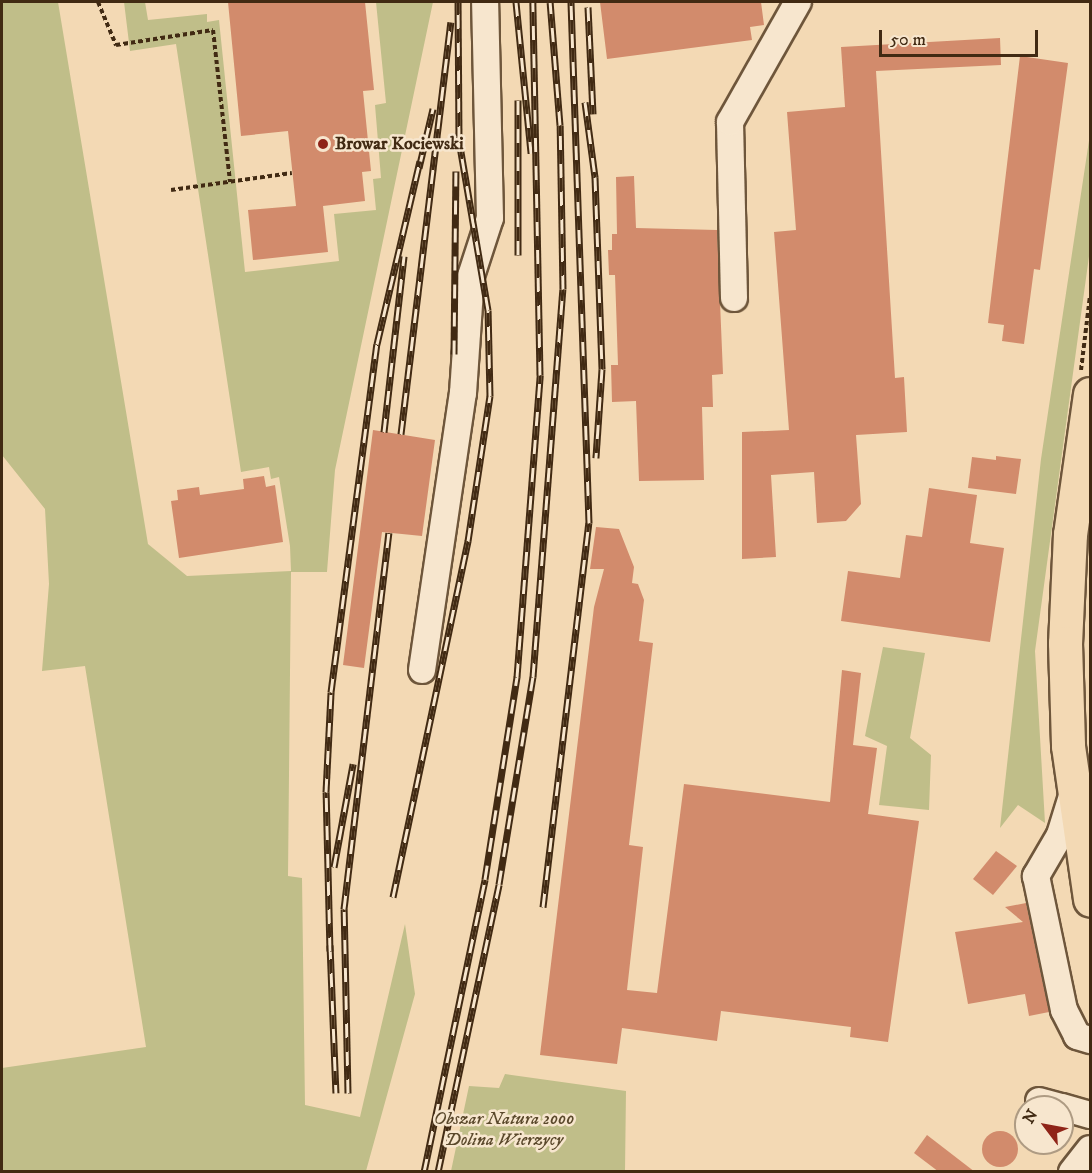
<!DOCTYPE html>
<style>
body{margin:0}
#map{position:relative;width:1092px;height:1173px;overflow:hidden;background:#f3d9b4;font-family:"IM FELL DW Pica",serif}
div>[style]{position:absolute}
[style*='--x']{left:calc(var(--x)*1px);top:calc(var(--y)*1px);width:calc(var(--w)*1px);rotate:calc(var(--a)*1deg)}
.green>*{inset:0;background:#c0be89}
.building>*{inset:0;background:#d28b6c}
.round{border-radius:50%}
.path>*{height:4px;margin-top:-2px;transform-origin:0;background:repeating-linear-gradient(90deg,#412a13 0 4.5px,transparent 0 7.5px)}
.roads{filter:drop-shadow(2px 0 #6e563b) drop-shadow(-2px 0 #6e563b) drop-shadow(0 2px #6e563b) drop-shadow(0 -2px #6e563b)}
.minor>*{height:26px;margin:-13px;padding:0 13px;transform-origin:13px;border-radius:13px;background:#f7e6ce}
.major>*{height:33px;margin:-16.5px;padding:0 16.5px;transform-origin:16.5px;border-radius:16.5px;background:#f3d9b4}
.rail>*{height:7px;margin-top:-3.5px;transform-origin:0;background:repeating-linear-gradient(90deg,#f7e6ce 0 14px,#412a13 0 28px);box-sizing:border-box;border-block:2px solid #412a13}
.dots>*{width:16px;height:16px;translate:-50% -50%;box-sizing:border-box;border:3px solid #f7e6ce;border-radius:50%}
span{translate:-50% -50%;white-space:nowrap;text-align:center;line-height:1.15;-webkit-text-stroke:5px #f7e6ce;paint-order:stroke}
.poi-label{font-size:18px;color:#412a13;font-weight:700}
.left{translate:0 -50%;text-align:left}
.park-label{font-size:18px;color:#5a482b;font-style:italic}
.frame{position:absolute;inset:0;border:3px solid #412a13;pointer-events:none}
.north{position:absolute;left:1014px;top:1095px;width:60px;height:60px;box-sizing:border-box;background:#f7e6ce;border:2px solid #ae9b83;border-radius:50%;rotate:302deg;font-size:16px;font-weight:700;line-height:24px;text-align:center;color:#412a13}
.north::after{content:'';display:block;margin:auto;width:21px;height:27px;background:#8f2418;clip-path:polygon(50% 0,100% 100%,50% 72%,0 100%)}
.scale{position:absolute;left:879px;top:30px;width:159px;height:27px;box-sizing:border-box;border:3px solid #412a13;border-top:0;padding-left:8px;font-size:18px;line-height:21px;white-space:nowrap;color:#412a13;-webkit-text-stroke:4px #f7e6ce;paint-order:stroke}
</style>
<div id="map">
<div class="green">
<i style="clip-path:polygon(2px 2px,58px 2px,148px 544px,187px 576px,291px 571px,290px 546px,279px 477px,271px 479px,269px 467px,241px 472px,176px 44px,130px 51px,124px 2px,145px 2px,148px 20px,207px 14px,207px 22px,219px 20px,245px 272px,339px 261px,334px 214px,376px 210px,373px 179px,381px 178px,375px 105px,386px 103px,376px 2px,433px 2px,335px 470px,327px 572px,291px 572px,288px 876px,302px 878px,305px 1105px,360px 1117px,405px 924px,415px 994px,366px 1171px,2px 1171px,2px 1068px,146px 1047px,85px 666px,42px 671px,49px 584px,45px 509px,2px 455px)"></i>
<i style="clip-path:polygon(1090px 134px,1090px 249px,1035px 651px,1045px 823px,1018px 805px,1000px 828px,1041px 459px)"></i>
<i style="clip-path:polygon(883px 647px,925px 653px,910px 738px,931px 755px,929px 810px,879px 805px,887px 746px,865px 736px)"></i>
<i style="clip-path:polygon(505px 1074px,626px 1091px,625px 1171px,451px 1171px,469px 1086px,499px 1088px)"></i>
</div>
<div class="building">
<i style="clip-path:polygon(228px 2px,365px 2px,374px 90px,363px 91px,371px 171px,362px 172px,365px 201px,323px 206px,328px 252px,253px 260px,248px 210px,296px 206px,288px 131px,241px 136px)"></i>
<i style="clip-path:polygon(600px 2px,761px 2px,764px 25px,750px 27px,752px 40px,607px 59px)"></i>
<i style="clip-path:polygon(1000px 38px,1001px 65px,876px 71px,895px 378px,904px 377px,907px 432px,856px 435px,861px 504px,846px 521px,817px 523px,814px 472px,771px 475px,776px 557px,742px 559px,742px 432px,789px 430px,774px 232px,796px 230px,787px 112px,845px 107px,841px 47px)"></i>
<i style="clip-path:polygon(1020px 56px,1068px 63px,1040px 270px,1034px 269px,1024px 344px,1002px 341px,1004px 325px,988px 323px)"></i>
<i style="clip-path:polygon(634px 176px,636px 228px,717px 230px,723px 374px,712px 375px,713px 407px,702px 407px,704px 480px,639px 481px,636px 401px,612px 402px,611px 365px,618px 365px,615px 275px,609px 275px,608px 250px,612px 250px,612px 234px,617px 234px,616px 177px)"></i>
<i style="clip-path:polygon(373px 430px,435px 440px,422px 536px,382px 532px,364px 668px,343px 665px)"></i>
<i style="clip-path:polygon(996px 456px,1021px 459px,1016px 494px,968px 488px,972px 457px,996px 460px)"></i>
<i style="clip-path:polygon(264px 476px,266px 487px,275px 485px,283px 542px,179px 558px,171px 501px,178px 500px,177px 490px,199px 487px,200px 495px,244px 489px,243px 479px)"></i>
<i style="clip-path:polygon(929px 488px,977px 495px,970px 543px,1004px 548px,990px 642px,841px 621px,848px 571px,900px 578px,906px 535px,922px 537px)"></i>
<i style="clip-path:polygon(596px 527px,619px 529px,634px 567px,632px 583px,638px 584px,644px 600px,639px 641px,653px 643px,629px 845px,643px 847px,627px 990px,657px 993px,684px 784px,830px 802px,842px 670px,861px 673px,853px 745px,877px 748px,868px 814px,919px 821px,888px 1042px,850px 1037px,851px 1027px,721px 1011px,717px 1041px,622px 1028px,617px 1064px,540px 1055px,594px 607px,604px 569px,590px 569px)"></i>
<i style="clip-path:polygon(996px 851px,1017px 866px,993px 895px,973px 879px)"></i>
<i style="clip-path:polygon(1026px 903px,1049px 1012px,1029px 1016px,1025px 994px,968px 1004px,955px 932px,1023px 922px,1005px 907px)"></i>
<i class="round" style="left:982px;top:1131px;width:36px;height:36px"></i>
<i style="clip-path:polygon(927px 1135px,975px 1172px,939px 1172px,914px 1153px)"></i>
</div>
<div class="path">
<i style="--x:98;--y:2;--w:47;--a:67.3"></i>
<i style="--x:116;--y:45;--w:98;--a:-8.8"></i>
<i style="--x:213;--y:30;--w:153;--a:83.6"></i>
<i style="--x:171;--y:190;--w:122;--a:-8"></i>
<i style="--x:1081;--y:370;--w:75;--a:-83.1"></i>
</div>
<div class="roads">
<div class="minor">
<i style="--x:734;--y:298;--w:176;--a:-91.3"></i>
<i style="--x:730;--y:122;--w:138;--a:-60.5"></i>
<i style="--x:422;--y:670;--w:280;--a:-81.6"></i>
<i style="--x:463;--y:393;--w:117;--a:-86.1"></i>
<i style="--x:471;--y:276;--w:61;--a:-71.9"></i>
<i style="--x:490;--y:218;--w:216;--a:-91.3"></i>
<i style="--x:1072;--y:796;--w:41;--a:107.1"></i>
<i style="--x:1060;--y:835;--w:48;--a:120.3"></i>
<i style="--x:1036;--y:876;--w:137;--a:78.2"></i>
<i style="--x:1064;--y:1010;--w:29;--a:63"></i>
<i style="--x:1077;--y:1036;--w:14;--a:17"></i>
<i style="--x:1039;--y:1101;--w:23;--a:15"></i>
<i style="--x:1062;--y:1107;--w:29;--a:16"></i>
<i style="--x:1072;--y:1172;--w:29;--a:-52"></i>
</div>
<div class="major">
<i style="--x:1090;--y:394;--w:141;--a:98.1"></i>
<i style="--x:1070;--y:534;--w:109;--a:92.6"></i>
<i style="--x:1065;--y:643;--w:103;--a:88.3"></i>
<i style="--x:1068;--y:746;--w:155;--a:81.8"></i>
</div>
</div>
<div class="rail">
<i style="--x:516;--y:2;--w:152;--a:84.3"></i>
<i style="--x:588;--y:7;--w:107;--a:87.3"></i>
<i style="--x:518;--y:100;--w:155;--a:90"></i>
<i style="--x:585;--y:102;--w:76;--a:82.4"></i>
<i style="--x:595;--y:177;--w:192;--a:87.9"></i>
<i style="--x:602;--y:369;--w:89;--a:93.9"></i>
<i style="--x:419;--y:168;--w:61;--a:-76.7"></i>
<i style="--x:454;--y:354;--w:183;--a:-89.4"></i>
<i style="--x:384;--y:432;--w:177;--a:-83.5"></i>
<i style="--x:401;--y:434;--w:415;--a:-83.1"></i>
<i style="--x:334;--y:867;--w:105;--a:-79.5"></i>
<i style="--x:393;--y:897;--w:364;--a:-78.1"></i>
<i style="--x:468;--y:541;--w:147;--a:-81.4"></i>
<i style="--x:490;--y:396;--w:86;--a:-91.3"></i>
<i style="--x:488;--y:310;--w:172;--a:-99.7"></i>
<i style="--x:459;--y:140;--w:138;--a:-90.4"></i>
<i style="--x:543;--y:907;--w:387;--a:-83.2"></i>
<i style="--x:589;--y:523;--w:521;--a:-91.98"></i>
<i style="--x:330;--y:945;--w:148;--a:87.7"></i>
<i style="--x:330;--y:951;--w:159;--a:-91.4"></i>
<i style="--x:326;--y:792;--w:100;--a:-87.1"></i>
<i style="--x:331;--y:692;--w:351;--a:-82.5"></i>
<i style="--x:377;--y:344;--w:188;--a:-76.8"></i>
<i style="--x:348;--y:1093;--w:184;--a:-91.2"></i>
<i style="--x:344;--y:909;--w:379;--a:-83.2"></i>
<i style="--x:424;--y:1172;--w:299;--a:-78.2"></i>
<i style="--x:485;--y:879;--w:205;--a:-81"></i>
<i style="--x:517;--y:677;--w:303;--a:-85.6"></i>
<i style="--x:540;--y:375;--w:373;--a:-91.1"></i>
<i style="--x:438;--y:1172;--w:294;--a:-78"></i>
<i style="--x:499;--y:884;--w:210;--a:-80.7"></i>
<i style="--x:533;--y:677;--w:389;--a:-85.6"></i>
<i style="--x:563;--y:289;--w:164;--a:-91"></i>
<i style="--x:560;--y:125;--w:123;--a:-94.6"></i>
</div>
<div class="dots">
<i style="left:323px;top:144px;background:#8f2418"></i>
</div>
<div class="poi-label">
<span class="left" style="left:335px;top:144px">Browar Kociewski</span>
</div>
<div class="park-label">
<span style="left:504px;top:1130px">Obszar Natura 2000<br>Dolina Wierzycy</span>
</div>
<div class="frame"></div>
<div class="north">N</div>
<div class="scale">50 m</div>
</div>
